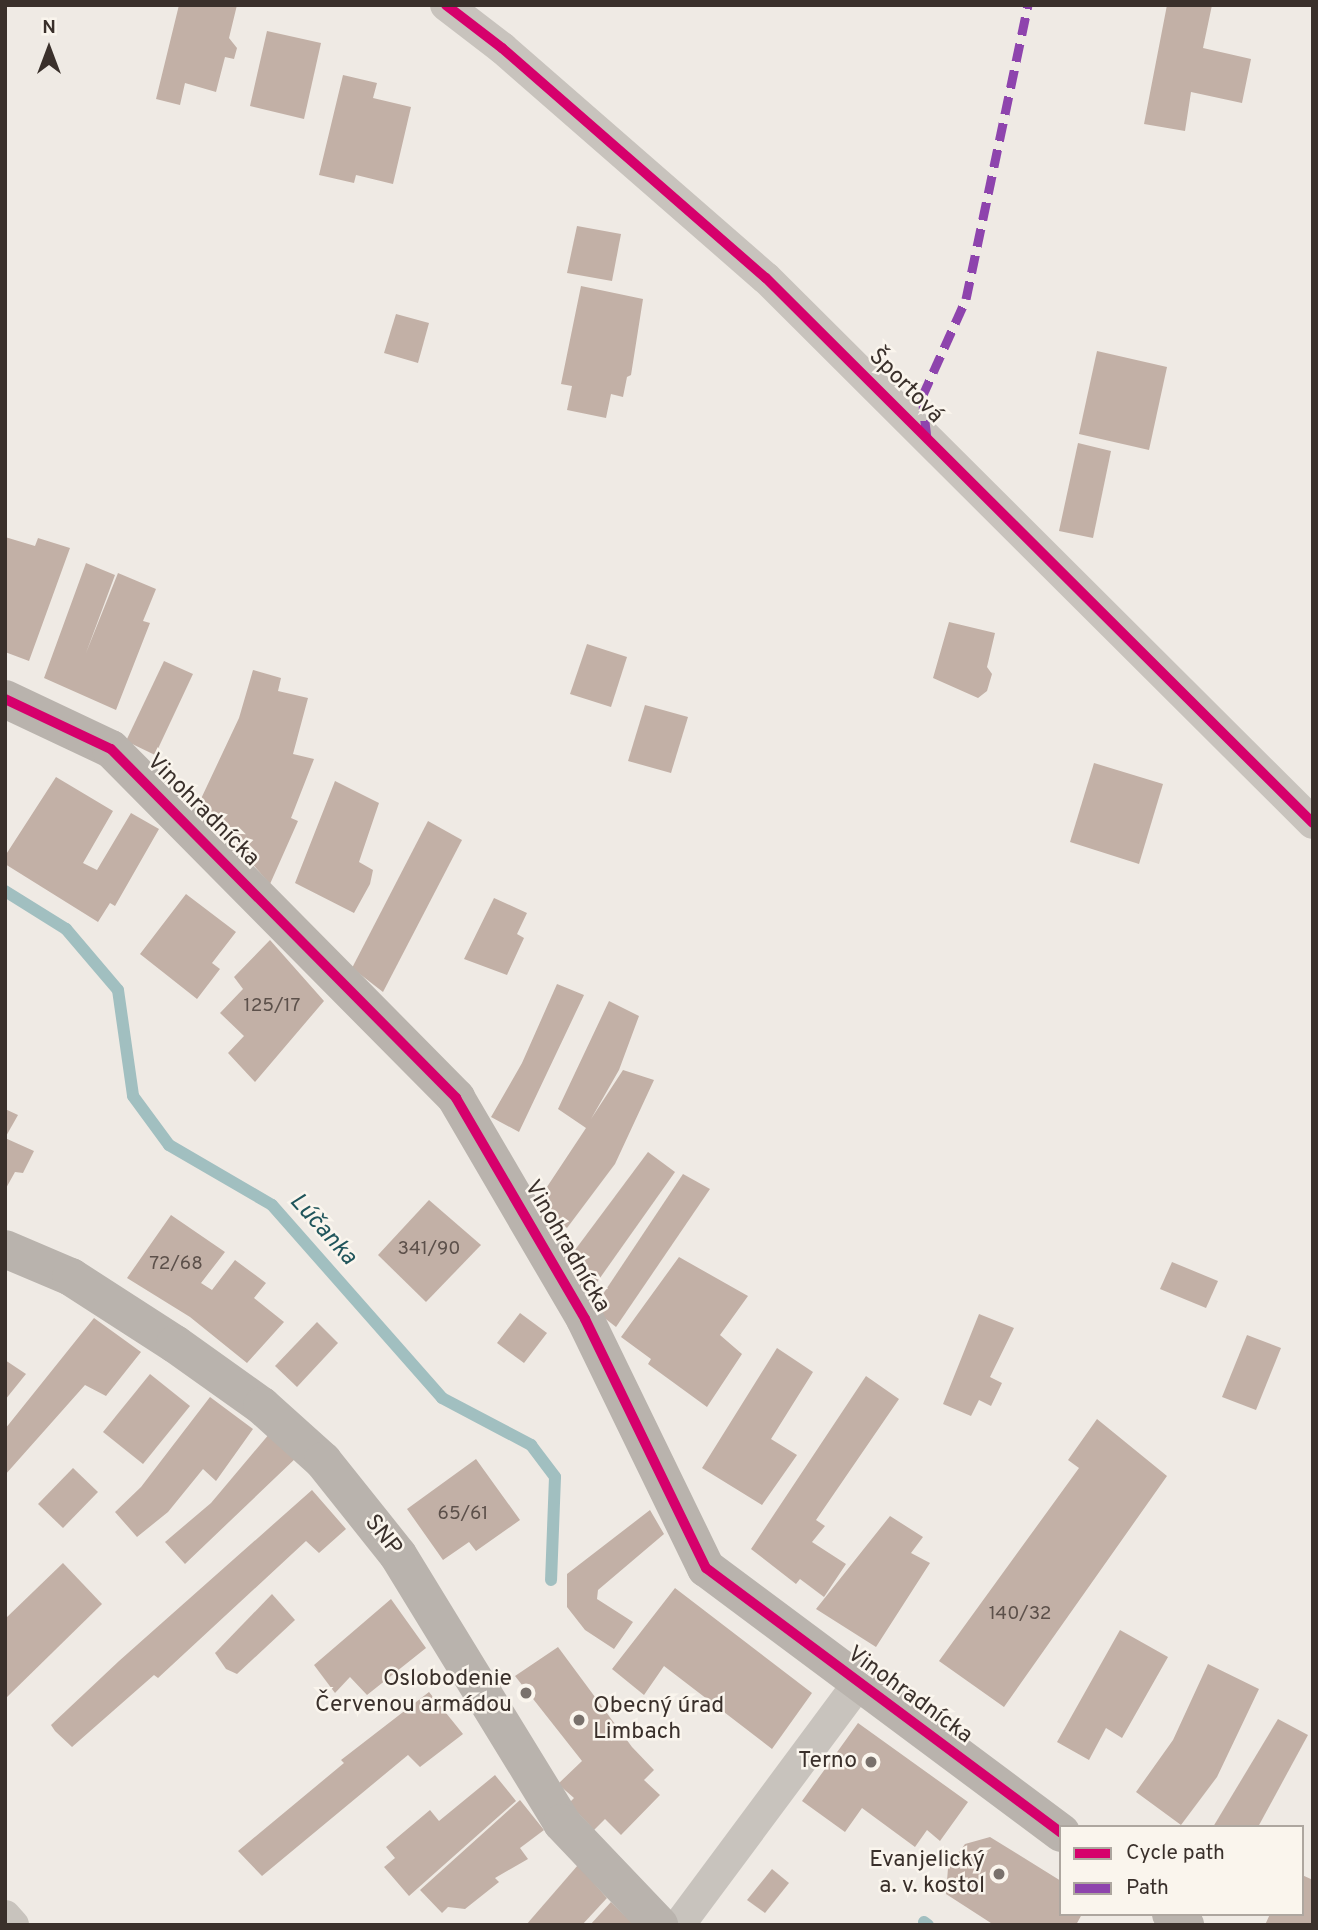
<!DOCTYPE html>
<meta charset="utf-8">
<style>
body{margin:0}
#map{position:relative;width:1318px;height:1930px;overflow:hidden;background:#efeae4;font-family:Overpass,sans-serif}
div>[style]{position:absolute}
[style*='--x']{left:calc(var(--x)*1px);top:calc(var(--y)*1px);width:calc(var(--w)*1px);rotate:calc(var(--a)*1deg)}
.stream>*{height:12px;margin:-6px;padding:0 6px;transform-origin:6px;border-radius:6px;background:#a1bfc0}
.building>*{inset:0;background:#c2b0a6}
.street>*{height:32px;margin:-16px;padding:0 16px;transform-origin:16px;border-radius:16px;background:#c8c3bd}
.secondary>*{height:38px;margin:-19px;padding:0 19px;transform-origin:19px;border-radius:19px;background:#b9b3ad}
.quiet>*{height:9px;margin-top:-4.5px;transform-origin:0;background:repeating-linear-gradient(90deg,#8e44ad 0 18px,transparent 0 27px)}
.cycleway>*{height:10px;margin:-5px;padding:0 5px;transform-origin:5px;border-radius:5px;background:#d6006c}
.dots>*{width:19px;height:19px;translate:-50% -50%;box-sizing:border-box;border:4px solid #faf5ed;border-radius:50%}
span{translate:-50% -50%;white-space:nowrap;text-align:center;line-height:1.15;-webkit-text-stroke:5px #faf5ed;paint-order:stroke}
.number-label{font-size:19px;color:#5c504a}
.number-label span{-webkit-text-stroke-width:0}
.street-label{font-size:23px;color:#3a302b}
.poi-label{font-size:23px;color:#3a302b}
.right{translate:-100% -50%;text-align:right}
.left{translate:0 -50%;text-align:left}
.water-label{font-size:24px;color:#20555b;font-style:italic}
.frame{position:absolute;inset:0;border:7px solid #3a302b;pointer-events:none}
.legend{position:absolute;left:1059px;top:1825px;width:245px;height:91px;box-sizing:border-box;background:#faf5ed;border:2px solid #ada69f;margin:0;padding:9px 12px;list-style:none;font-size:21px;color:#3a302b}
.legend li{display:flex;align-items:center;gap:14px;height:35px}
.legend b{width:35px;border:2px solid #ada69f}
.north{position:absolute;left:14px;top:14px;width:70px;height:70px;-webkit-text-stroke:5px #faf5ed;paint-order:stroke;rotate:0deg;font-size:19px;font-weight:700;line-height:28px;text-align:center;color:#3a302b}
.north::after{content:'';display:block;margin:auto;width:24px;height:32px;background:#3a302b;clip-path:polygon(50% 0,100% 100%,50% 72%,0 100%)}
</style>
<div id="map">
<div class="stream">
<i style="--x:5;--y:891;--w:72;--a:31.9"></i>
<i style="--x:66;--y:929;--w:80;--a:49.6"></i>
<i style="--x:118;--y:990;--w:107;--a:81.9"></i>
<i style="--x:133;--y:1096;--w:61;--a:53.7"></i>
<i style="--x:169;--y:1145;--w:119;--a:30.2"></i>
<i style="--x:272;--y:1205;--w:257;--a:48.6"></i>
<i style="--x:442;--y:1398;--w:101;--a:27.8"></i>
<i style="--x:531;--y:1445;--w:40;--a:53"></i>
<i style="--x:555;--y:1477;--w:103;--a:92.2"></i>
<i style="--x:924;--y:1922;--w:5;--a:37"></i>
</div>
<div class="building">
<i style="clip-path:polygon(179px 5px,237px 5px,229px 38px,237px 48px,234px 59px,225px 57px,216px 92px,185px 83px,180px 105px,156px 99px)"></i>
<i style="clip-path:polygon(1167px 5px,1212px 5px,1203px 48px,1251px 59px,1242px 103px,1191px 92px,1185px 131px,1144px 124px)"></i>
<i style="clip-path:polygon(267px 31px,321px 43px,304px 119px,250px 106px)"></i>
<i style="clip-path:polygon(343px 75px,377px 83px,373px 98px,411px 107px,393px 184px,356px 175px,354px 183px,319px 175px)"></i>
<i style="clip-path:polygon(577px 226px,621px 234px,612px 281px,567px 273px)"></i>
<i style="clip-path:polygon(581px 286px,643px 299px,631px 375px,627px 377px,623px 397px,611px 394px,606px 418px,567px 410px,572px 386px,561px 384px)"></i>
<i style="clip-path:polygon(396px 314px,429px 323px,418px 363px,384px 353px)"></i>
<i style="clip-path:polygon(1097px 351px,1167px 367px,1149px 450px,1079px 434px)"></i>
<i style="clip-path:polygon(1078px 443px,1111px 451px,1093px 538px,1059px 531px)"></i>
<i style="clip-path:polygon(5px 537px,35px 546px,38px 538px,70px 548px,29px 661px,5px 652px)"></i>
<i style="clip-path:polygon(86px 563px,115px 575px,86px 653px,118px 573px,156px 589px,143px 621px,150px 623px,116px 710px,44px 678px)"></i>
<i style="clip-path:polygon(949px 622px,995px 633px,987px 667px,992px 674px,987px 691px,978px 698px,933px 678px)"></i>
<i style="clip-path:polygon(587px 644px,627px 657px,611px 707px,570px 694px)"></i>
<i style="clip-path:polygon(164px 661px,193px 674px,155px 755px,126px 741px)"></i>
<i style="clip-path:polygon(253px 670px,281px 678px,278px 691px,308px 698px,293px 754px,314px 759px,291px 818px,298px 821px,270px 884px,199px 803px,239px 718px)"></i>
<i style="clip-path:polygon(645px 705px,688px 717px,671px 773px,628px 761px)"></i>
<i style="clip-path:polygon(1094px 763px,1163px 784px,1139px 864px,1070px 842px)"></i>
<i style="clip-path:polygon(56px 777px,113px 811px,83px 863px,97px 870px,131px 813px,159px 829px,115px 906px,110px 903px,98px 922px,5px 864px,5px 856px)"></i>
<i style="clip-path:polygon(335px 781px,379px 803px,359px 862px,373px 870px,370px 884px,354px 913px,295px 883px)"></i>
<i style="clip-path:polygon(428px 821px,462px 840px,383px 992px,352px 968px)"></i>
<i style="clip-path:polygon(186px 894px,236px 932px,212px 963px,220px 969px,197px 999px,140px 954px)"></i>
<i style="clip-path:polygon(494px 898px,527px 913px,517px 934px,524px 938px,507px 975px,464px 959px)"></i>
<i style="clip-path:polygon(270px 940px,324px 1001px,255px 1082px,228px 1053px,244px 1036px,220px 1013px,243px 989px,234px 977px)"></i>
<i style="clip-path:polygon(557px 984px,584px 995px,519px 1132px,491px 1117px,522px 1063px)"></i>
<i style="clip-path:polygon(609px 1001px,639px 1016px,619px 1070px,591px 1119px,623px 1070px,654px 1080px,615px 1164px,567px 1228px,537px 1202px,586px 1128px,558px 1109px)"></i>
<i style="clip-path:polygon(5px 1109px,18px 1115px,5px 1138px)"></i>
<i style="clip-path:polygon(5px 1138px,34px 1151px,23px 1173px,15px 1172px,5px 1190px)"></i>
<i style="clip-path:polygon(648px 1152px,675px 1172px,595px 1285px,572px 1263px,572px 1254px)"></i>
<i style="clip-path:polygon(683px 1174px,710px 1189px,616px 1327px,593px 1309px)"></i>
<i style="clip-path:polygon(429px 1200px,481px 1245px,426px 1302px,378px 1255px)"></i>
<i style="clip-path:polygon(171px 1215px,225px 1252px,201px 1283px,212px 1290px,235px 1260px,266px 1283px,254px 1298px,284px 1322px,247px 1363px,190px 1317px,127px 1278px)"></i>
<i style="clip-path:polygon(679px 1257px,748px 1296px,720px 1335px,742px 1354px,707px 1407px,648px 1364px,651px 1359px,621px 1337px)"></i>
<i style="clip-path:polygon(1172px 1262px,1218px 1281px,1206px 1308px,1160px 1289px)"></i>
<i style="clip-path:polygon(520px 1313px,547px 1333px,524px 1363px,497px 1343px)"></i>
<i style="clip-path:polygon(979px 1314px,1014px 1328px,990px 1377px,1002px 1383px,991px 1406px,979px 1400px,971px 1416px,943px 1404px)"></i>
<i style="clip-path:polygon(94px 1318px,141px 1352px,106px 1396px,85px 1385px,5px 1475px,5px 1429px)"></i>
<i style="clip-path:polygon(317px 1322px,338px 1343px,297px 1387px,275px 1366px)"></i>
<i style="clip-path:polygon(1247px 1335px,1281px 1348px,1256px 1410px,1222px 1397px)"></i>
<i style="clip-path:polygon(777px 1348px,813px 1372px,771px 1439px,797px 1455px,762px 1505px,702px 1468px)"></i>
<i style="clip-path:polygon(5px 1360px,26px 1374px,5px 1400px)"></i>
<i style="clip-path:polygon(150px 1374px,190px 1406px,143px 1464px,103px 1432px)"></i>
<i style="clip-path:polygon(866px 1376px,899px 1399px,816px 1520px,825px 1526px,812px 1542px,846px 1564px,824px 1597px,800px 1579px,796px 1584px,751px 1549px)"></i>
<i style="clip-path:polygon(210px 1397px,253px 1429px,216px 1481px,203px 1469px,168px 1512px,137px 1537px,115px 1512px,141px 1487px)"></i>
<i style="clip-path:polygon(1097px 1419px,1167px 1476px,1004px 1707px,939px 1661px,1079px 1468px,1068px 1460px)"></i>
<i style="clip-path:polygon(270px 1433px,297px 1457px,185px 1564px,165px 1542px,211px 1503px)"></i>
<i style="clip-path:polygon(476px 1459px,520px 1520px,476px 1551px,469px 1542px,443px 1560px,407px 1509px)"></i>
<i style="clip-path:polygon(73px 1468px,98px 1492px,63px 1528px,38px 1504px)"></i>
<i style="clip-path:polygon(312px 1490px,346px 1529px,319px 1553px,306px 1541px,158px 1678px,154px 1675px,72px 1747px,55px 1731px,51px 1725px,119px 1661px)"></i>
<i style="clip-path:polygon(650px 1510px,664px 1534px,598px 1590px,597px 1599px,633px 1622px,614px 1649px,585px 1630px,567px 1607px,567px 1574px)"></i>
<i style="clip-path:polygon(890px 1516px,923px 1537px,911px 1553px,930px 1563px,876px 1647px,816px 1609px)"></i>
<i style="clip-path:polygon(63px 1563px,102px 1604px,5px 1699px,5px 1619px)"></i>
<i style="clip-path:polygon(675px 1588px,812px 1693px,772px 1749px,664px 1666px,644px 1695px,612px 1669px)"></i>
<i style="clip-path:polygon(272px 1594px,295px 1620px,237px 1674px,226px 1669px,215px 1653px)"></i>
<i style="clip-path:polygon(391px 1599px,426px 1648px,367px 1695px,350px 1677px,335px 1693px,314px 1665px)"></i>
<i style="clip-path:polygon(1120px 1630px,1168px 1657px,1122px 1738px,1106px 1728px,1089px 1760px,1057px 1742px)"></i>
<i style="clip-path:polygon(558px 1647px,632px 1747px,654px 1770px,644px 1780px,660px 1795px,621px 1835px,605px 1819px,594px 1830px,569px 1803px,574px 1798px,558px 1784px,582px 1761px,515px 1676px)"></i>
<i style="clip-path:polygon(1208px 1664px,1259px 1689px,1217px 1777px,1181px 1825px,1136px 1792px,1173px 1740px)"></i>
<i style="clip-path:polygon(429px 1692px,463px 1734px,420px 1767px,408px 1755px,262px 1876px,238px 1851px,344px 1763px,341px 1760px)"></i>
<i style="clip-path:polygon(1278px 1719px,1308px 1735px,1258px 1827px,1213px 1827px)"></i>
<i style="clip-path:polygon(858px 1723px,968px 1802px,940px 1841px,927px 1830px,915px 1847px,862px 1808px,845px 1832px,802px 1801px)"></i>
<i style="clip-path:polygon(495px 1775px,516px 1801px,409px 1896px,384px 1867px,395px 1858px,386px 1847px,430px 1810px,439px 1821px)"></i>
<i style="clip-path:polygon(520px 1800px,544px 1830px,520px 1848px,528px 1859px,495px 1878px,499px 1882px,465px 1909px,448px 1907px,442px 1913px,420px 1890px)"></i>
<i style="clip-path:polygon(990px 1837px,1061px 1881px,1061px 1914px,1082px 1914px,1076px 1925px,994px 1925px,946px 1894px,948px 1868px,965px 1844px)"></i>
<i style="clip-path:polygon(578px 1865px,607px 1898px,582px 1925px,526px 1925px)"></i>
<i style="clip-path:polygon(772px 1869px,789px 1883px,765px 1913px,747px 1900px)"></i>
<i style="clip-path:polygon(1302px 1875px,1313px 1880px,1313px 1925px,1265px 1925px,1270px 1914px,1302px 1914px)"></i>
<i style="clip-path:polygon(611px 1902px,634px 1925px,590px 1925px)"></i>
</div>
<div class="street">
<i style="--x:446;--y:5;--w:71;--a:37.5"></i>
<i style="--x:502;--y:48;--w:350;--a:41.1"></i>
<i style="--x:766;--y:278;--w:772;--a:44.9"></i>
<i style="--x:5;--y:1916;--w:12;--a:48"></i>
<i style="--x:679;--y:1925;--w:300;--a:-53.4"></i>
</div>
<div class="secondary">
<i style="--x:5;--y:699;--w:117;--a:25.3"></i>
<i style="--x:111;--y:749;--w:491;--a:45.3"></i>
<i style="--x:456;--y:1098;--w:256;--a:59.7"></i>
<i style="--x:585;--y:1319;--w:277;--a:64.1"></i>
<i style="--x:706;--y:1568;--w:443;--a:36.7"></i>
<i style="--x:5;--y:1249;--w:72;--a:23"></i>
<i style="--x:71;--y:1277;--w:124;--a:32.8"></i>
<i style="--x:175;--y:1344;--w:107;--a:35.5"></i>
<i style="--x:262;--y:1406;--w:82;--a:42"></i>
<i style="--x:323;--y:1461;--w:120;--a:51.4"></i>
<i style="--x:398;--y:1555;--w:314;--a:58.5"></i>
<i style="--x:562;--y:1823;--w:141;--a:46.4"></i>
<i style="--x:1171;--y:1914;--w:18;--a:38"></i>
</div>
<div class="quiet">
<i style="--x:927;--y:438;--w:41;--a:-97"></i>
<i style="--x:922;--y:397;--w:107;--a:-65.8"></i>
<i style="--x:966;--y:299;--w:300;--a:-78.1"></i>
</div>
<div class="cycleway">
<i style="--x:446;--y:5;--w:71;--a:37.5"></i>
<i style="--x:502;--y:48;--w:350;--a:41.1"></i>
<i style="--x:766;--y:278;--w:772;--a:44.9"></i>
<i style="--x:5;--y:699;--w:117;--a:25.3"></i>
<i style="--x:111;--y:749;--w:491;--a:45.3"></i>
<i style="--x:456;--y:1098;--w:256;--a:59.7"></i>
<i style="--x:585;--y:1319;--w:277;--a:64.1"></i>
<i style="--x:706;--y:1568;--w:443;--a:36.7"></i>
</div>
<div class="dots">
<i style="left:526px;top:1693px;background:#79716c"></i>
<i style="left:579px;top:1720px;background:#79716c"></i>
<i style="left:871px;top:1762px;background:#79716c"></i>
<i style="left:999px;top:1874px;background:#79716c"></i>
</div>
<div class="number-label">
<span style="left:272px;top:1007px">125/17</span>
<span style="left:429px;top:1250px">341/90</span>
<span style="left:176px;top:1265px">72/68</span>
<span style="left:463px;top:1515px">65/61</span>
<span style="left:1020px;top:1615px">140/32</span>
</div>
<div class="street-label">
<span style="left:905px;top:387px;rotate:45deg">Športová</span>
<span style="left:202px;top:811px;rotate:45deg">Vinohradnícka</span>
<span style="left:566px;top:1247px;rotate:60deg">Vinohradnícka</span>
<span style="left:382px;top:1536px;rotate:52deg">SNP</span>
<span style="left:909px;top:1696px;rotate:36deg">Vinohradnícka</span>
</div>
<div class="poi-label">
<span class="right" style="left:512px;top:1693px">Oslobodenie<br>Červenou armádou</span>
<span class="left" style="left:593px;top:1720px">Obecný úrad<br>Limbach</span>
<span class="right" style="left:857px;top:1762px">Terno</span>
<span class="right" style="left:985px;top:1874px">Evanjelický<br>a. v. kostol</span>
</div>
<div class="water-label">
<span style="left:322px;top:1230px;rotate:48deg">Lúčanka</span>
</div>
<div class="frame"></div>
<ul class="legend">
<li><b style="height:9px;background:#d6006c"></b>Cycle path</li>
<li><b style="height:9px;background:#8e44ad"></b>Path</li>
</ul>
<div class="north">N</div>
</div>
